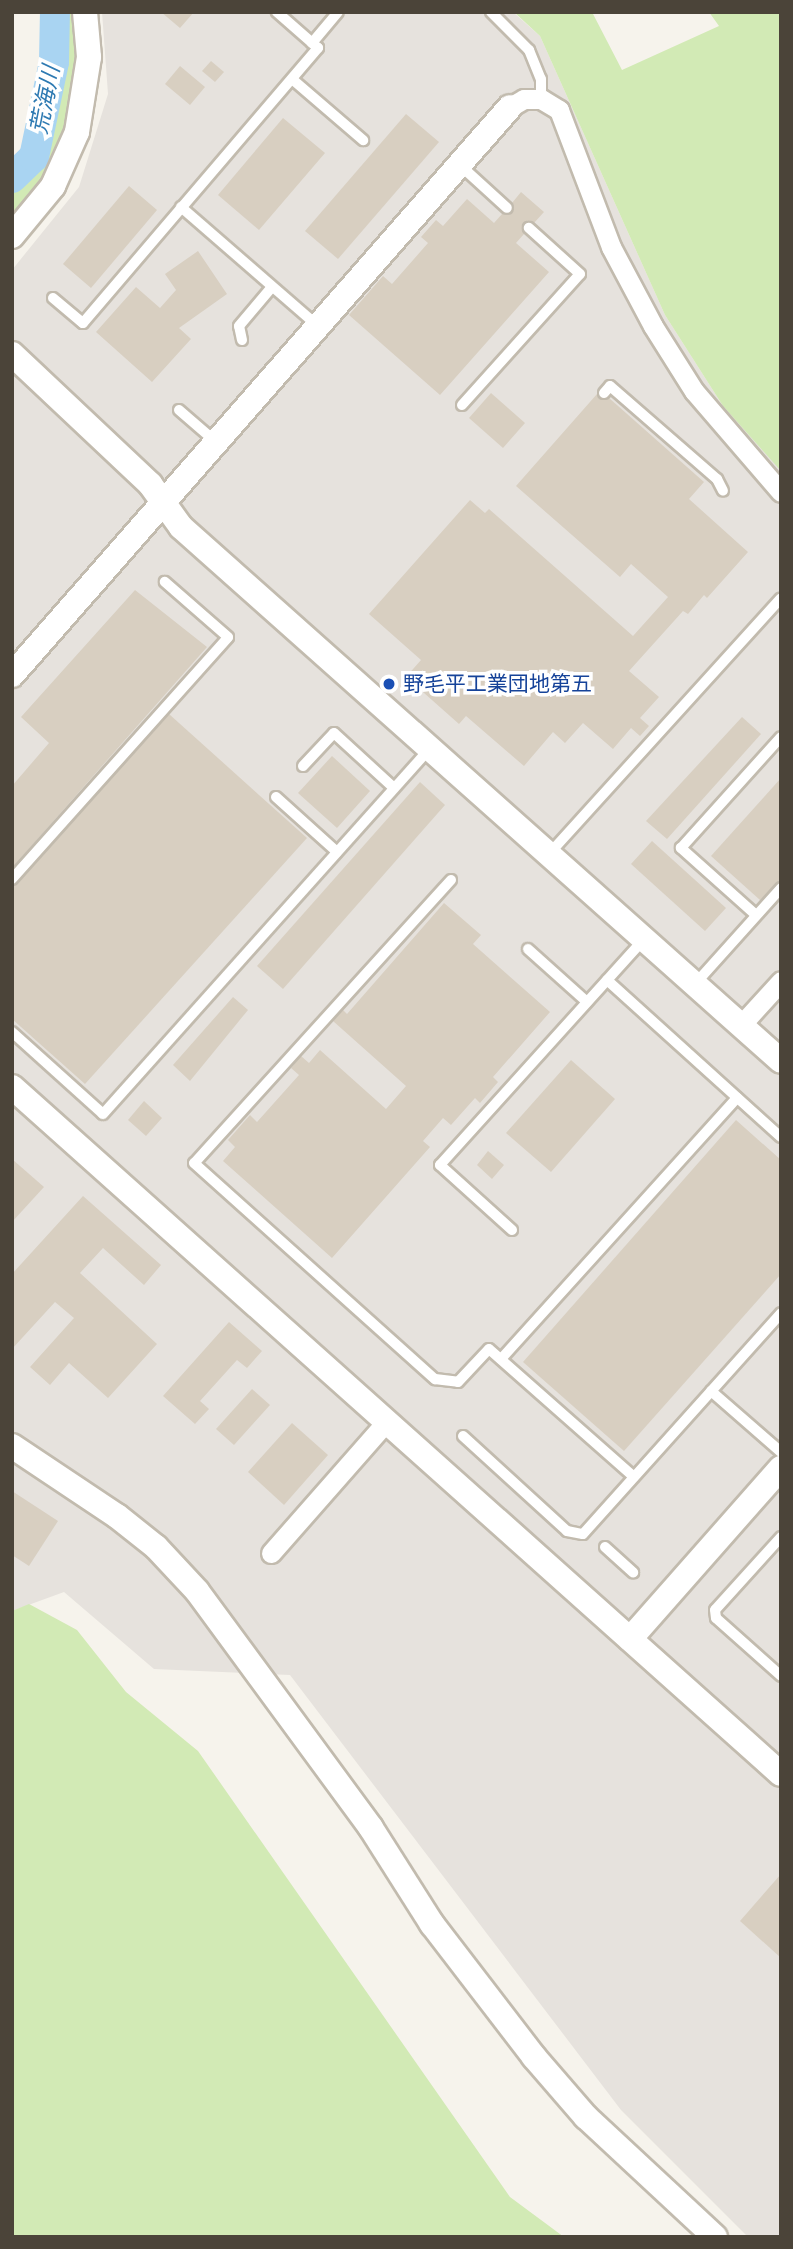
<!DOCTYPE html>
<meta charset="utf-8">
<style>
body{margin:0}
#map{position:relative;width:793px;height:2249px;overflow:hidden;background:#f6f3ec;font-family:"Roboto Condensed","Noto Sans JP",sans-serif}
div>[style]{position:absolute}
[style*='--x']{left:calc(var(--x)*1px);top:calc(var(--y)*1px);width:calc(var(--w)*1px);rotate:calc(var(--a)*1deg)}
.industrial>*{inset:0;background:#e6e2dd}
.green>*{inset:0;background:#d2eab5}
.river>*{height:30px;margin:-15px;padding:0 15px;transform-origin:15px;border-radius:15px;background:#a9d4f2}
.building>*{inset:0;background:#d8cfc1}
.roads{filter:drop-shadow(2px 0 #c2bbae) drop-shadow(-2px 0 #c2bbae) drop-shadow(0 2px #c2bbae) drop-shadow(0 -2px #c2bbae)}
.service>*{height:10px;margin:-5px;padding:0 5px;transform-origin:5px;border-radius:5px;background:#fff}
.minor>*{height:19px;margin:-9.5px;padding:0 9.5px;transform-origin:9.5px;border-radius:9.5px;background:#fff}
.tertiary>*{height:24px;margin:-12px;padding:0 12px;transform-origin:12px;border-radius:12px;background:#fff}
.dots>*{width:19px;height:19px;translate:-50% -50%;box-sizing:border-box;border:4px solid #fff;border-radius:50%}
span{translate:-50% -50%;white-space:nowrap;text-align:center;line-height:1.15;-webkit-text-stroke:7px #fff;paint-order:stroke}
.transit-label{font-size:21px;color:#164399}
.left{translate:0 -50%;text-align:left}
.water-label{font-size:23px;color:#2e7ab2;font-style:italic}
.frame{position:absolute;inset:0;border:14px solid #4b4439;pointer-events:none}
</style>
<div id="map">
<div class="industrial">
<i style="clip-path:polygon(102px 12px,513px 12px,540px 36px,665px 315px,723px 406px,781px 470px,781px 2237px,748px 2237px,621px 2110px,290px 1675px,154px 1669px,64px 1592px,12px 1611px,12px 270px,79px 187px,108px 94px)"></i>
</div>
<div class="green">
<i style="clip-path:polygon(60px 12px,76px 12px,76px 71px,66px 133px,42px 181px,12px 221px,12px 184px,38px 158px,61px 63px)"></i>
<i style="clip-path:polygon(514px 12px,592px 12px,622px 70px,719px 26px,709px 12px,780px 12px,781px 471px,723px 406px,665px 315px,540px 36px)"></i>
<i style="clip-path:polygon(29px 1604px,77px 1630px,126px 1692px,198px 1751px,510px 2197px,564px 2237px,12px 2237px,12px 1611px)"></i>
</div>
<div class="river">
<i style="--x:12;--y:178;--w:30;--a:-44"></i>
<i style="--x:34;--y:157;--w:97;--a:-78.1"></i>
<i style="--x:54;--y:62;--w:50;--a:-88.9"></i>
</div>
<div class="building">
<i style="clip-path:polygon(161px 12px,194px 12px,180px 28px)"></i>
<i style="clip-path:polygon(211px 61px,224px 72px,215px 82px,202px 71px)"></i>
<i style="clip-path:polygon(180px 66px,205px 87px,190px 105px,165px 84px)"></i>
<i style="clip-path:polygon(406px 114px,439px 142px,338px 259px,305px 231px)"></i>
<i style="clip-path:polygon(283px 118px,325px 153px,259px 230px,218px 195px)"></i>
<i style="clip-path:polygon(129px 186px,157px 210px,91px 288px,63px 264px)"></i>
<i style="clip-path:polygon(521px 192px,544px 212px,534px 223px,523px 224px,524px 234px,516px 243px,549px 272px,440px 395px,349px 315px,383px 276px,392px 284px,428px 243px,421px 237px,436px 220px,443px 226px,467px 199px,494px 223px,502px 214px,513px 212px,512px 203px)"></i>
<i style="clip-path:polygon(198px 251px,227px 294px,179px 328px,191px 339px,152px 382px,96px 332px,136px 287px,160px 308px,176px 290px,165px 274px)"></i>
<i style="clip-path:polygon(491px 393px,525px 423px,503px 448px,469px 418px)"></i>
<i style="clip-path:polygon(597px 394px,602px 400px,609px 398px,704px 482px,689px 499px,748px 552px,707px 598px,704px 595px,688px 614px,683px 611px,629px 671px,659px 697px,640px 718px,649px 726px,640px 736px,631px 728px,613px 749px,583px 723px,565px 743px,553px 732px,524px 766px,466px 716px,459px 724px,406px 677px,421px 660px,369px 614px,470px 500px,485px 513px,489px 509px,633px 636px,668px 597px,631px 564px,620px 577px,516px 486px)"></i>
<i style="clip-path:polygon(135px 590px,207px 647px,12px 868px,12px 786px,49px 743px,21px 717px)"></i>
<i style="clip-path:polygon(169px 714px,307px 838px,85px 1084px,12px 1019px,12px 886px)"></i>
<i style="clip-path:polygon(742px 717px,761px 734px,667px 839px,646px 821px)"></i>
<i style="clip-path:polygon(332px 756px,370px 791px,337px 828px,298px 793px)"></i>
<i style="clip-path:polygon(781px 778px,781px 881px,760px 900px,711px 856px)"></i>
<i style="clip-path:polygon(420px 782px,445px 805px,283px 989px,257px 966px)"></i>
<i style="clip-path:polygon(652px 841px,726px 908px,705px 931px,631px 864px)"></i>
<i style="clip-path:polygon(444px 903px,481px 935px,473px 944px,550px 1012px,493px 1077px,498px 1082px,480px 1103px,475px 1098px,451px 1125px,443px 1118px,423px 1141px,430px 1147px,332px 1258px,223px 1161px,235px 1147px,228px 1140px,250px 1115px,257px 1122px,299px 1075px,291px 1068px,301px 1056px,309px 1063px,320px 1050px,386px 1109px,406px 1086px,333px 1021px,343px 1010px,347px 1014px)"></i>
<i style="clip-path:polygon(233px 997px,248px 1010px,190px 1081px,173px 1065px)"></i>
<i style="clip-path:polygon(571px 1060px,615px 1099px,551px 1172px,506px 1133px)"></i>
<i style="clip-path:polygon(144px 1101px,162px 1118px,146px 1136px,128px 1120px)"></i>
<i style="clip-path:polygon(736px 1120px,781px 1160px,781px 1274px,624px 1451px,523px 1362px)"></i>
<i style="clip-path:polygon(488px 1151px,504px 1165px,492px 1179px,477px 1165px)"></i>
<i style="clip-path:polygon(12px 1159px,44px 1187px,12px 1222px)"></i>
<i style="clip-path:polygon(83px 1196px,161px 1265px,144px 1285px,103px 1248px,80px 1273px,157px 1344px,108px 1398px,69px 1363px,50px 1385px,30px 1367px,74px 1318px,55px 1302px,12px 1349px,12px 1274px)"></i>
<i style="clip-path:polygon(229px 1322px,262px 1351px,247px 1368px,237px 1360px,200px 1401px,209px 1409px,195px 1424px,163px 1396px)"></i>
<i style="clip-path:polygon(252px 1389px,270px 1405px,234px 1445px,216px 1429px)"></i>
<i style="clip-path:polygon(292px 1423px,328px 1455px,284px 1505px,248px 1472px)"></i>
<i style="clip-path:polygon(12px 1491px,58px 1521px,29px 1566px,12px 1555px)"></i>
<i style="clip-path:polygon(781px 1874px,781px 1958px,740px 1921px)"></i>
</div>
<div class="roads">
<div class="service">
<i style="--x:491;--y:12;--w:54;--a:45"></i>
<i style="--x:529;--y:50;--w:31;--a:68"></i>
<i style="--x:541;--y:79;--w:20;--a:90"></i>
<i style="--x:312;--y:43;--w:40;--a:-50"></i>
<i style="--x:292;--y:79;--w:94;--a:40.7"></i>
<i style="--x:461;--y:166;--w:62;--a:42.4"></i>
<i style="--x:181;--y:207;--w:181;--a:41"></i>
<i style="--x:53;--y:298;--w:39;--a:40"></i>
<i style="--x:83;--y:323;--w:362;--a:-49.5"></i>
<i style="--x:318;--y:48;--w:55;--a:-138.7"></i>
<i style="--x:242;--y:340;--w:14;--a:-102"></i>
<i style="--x:239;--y:326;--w:51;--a:-49.8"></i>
<i style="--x:604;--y:393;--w:9;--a:-49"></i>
<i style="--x:610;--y:386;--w:142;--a:41"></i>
<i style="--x:717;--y:479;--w:13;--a:63"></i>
<i style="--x:462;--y:405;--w:176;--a:-48"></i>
<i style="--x:580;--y:274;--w:69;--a:-138"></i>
<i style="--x:179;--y:410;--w:49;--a:40.9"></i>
<i style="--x:303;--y:766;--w:45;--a:-46.8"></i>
<i style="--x:334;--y:733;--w:81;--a:42.5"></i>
<i style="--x:276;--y:797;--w:82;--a:42"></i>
<i style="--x:549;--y:854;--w:345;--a:-47.8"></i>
<i style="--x:12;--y:879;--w:324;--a:-48.2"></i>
<i style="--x:228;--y:637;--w:84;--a:-138.9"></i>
<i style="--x:451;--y:880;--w:382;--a:132.2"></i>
<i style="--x:194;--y:1163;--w:324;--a:41.9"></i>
<i style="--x:435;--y:1379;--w:23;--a:7"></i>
<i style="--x:458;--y:1382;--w:45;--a:-46.8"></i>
<i style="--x:489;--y:1349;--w:193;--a:41.4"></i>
<i style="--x:756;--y:915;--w:101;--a:-138.2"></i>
<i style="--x:681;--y:848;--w:149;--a:-48"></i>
<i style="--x:528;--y:949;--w:79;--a:41.9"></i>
<i style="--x:607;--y:980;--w:234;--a:42.1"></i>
<i style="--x:695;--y:984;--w:129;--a:-48.1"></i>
<i style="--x:12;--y:1032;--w:122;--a:42"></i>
<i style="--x:103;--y:1114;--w:489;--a:-48.2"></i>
<i style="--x:512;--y:1230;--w:97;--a:-137.9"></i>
<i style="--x:440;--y:1165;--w:304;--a:-47.9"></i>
<i style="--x:501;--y:1359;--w:352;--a:-47.9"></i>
<i style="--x:711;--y:1391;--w:93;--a:41.1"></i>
<i style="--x:463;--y:1436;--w:141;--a:42.4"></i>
<i style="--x:567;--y:1531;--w:16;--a:11"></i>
<i style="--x:583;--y:1534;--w:297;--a:-48.1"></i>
<i style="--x:781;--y:1537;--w:98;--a:132.1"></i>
<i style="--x:715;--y:1610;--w:8;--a:83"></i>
<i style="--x:716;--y:1618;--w:87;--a:41.7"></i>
<i style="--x:605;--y:1547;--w:38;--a:42"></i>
</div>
<div class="minor">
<i style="--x:510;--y:107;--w:16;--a:-30"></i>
<i style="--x:524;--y:99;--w:17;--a:0"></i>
<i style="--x:541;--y:99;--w:21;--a:31"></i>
<i style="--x:559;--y:110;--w:147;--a:69.2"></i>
<i style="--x:611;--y:247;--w:89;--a:62"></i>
<i style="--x:653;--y:326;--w:77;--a:57.8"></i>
<i style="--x:694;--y:391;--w:133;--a:49.3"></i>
<i style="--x:741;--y:1025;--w:59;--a:-47.7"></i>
<i style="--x:271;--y:1553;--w:176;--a:-48.7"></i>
</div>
<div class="tertiary">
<i style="--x:12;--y:236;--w:65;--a:-50.6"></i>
<i style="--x:53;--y:186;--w:59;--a:-66"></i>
<i style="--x:77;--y:132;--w:76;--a:-80.9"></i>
<i style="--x:89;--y:57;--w:45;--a:-95.1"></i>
<i style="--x:12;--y:354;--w:190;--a:43.3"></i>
<i style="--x:150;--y:484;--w:53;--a:54.2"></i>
<i style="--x:181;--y:527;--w:803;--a:41.67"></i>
<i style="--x:12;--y:675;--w:755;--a:-48.76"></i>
<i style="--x:12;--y:1087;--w:1031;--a:41.78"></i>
<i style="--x:12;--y:1446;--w:126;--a:33.7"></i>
<i style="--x:117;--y:1516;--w:50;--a:38.5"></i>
<i style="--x:156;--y:1547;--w:60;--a:47"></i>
<i style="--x:197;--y:1591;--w:294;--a:53.7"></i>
<i style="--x:371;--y:1828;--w:114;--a:57.6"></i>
<i style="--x:432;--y:1924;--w:168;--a:52.5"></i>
<i style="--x:534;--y:2057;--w:79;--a:49.1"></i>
<i style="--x:586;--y:2117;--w:176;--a:42.9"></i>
<i style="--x:630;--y:1639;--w:228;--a:-48.6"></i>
</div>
</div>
<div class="dots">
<i style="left:389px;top:684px;background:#1a4fb4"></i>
</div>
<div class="transit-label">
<span class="left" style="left:403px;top:684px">野毛平工業団地第五</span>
</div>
<div class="water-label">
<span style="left:46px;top:100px;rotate:-79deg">荒海川</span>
</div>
<div class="frame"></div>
</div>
